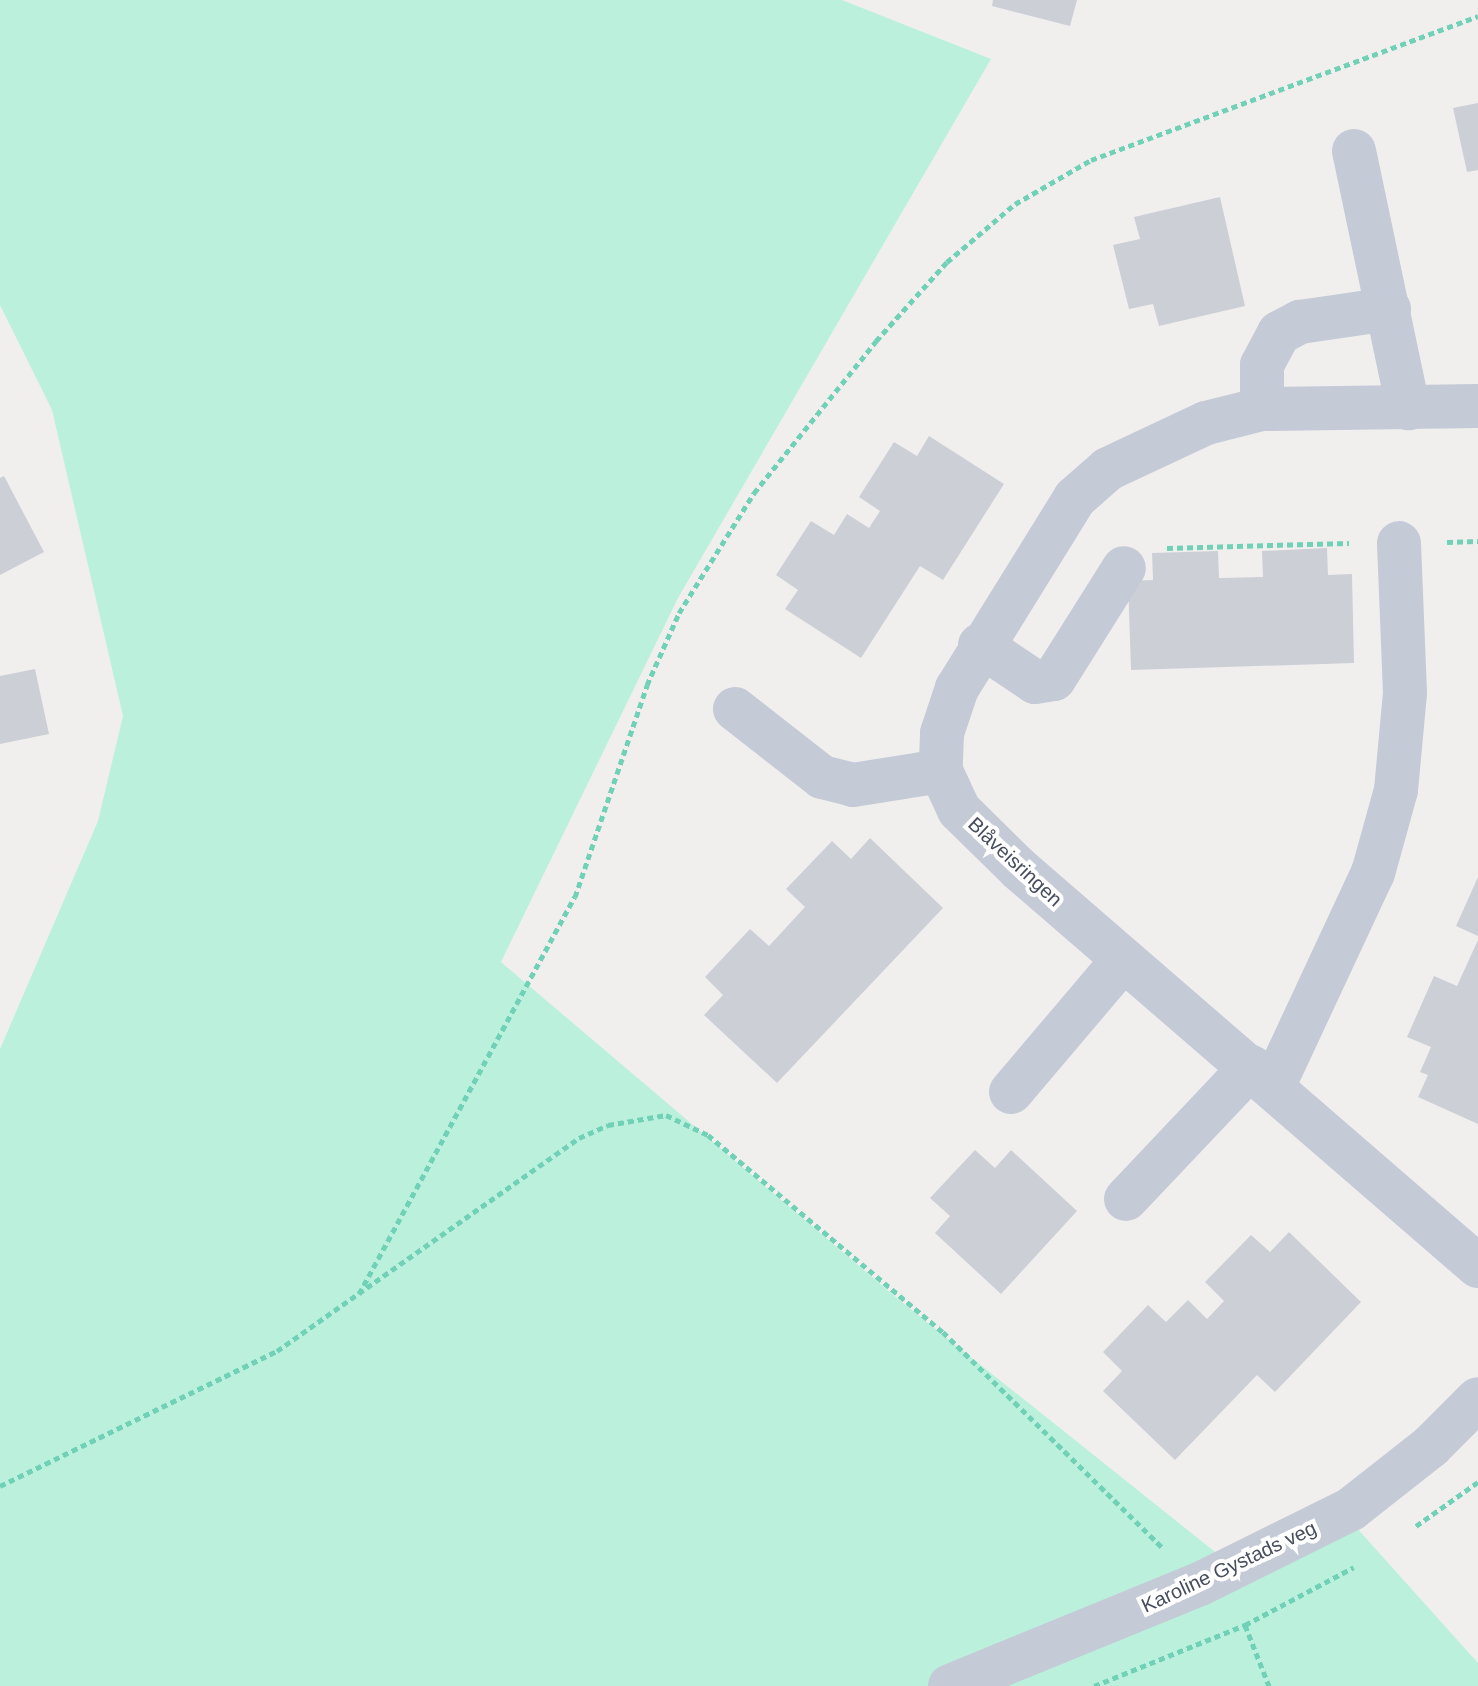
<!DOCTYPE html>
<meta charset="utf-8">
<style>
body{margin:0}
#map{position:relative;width:1478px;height:1686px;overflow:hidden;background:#f1efee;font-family:Arial,sans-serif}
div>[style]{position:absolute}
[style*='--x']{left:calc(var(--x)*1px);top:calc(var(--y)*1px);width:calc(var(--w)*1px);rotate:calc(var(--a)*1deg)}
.green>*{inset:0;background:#bbf1dc}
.building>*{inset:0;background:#cdcfd7}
.path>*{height:5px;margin-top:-2.5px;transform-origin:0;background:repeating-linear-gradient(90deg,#71d1b7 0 6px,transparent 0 10px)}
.minor>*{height:44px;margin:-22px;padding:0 22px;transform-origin:22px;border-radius:22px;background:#c4cad6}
span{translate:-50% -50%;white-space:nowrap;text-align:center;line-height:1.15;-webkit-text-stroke:8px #fff;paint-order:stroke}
.street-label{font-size:20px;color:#464d5d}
</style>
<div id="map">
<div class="green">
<i style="clip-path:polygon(0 0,842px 0,991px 59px,678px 598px,501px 962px,898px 1299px,1229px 1563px,1329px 1497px,1478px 1663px,1478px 1686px,0 1686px,0 1049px,98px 821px,123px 716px,52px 410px,0 305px)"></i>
</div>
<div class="building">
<i style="clip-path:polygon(993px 0,1077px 0,1070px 26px,992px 6px)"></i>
<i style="clip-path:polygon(1478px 103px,1478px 170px,1467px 172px,1453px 108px)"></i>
<i style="clip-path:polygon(1220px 197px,1245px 306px,1159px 326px,1153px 304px,1129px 309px,1113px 245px,1140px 239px,1134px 217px)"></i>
<i style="clip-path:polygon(929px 436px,1004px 484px,943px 580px,920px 566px,861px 658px,785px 609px,798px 590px,776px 575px,811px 521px,834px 535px,847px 514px,869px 528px,880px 511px,859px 497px,894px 442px,917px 456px)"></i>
<i style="clip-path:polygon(4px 476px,44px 552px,0 575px,0 478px)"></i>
<i style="clip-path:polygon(1327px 548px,1328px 575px,1352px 574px,1354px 663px,1131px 670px,1128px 581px,1153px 580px,1152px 553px,1218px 551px,1219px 578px,1263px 577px,1262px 551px)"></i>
<i style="clip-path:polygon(35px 669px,49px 734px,0 744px,0 676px)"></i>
<i style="clip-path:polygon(870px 838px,943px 908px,777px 1083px,704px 1015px,723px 995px,705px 977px,750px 929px,769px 946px,805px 907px,786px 889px,832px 841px,851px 859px)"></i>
<i style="clip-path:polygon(1478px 877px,1478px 936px,1456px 926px)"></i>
<i style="clip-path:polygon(1478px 940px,1478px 1124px,1418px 1097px,1428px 1075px,1420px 1072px,1431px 1047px,1407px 1037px,1434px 976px,1457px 986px)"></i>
<i style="clip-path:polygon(975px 1150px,995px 1168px,1011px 1150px,1077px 1211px,1001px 1294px,935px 1233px,950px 1216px,930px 1198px)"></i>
<i style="clip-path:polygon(1289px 1232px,1361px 1302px,1275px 1392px,1257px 1375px,1175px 1460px,1103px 1391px,1122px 1371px,1103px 1352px,1148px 1305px,1166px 1322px,1188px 1300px,1207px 1319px,1224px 1301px,1205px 1282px,1251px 1235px,1270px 1252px)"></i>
</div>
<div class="path">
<i style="--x:1447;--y:542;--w:31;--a:-2"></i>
<i style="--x:1167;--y:548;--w:182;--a:-1.6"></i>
<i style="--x:359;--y:1294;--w:452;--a:-61.5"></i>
<i style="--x:575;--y:897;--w:224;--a:-71.2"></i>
<i style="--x:647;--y:685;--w:79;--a:-66"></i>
<i style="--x:679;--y:613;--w:142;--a:-58"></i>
<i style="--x:754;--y:493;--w:195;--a:-51.2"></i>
<i style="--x:876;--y:341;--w:106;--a:-48.1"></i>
<i style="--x:947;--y:262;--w:89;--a:-40.5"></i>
<i style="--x:1015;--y:204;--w:88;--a:-30.1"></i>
<i style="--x:1091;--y:160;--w:413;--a:-20.4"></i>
<i style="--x:0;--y:1486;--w:308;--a:-26"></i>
<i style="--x:277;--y:1351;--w:370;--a:-35.2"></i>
<i style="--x:579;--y:1138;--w:32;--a:-24"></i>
<i style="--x:608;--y:1125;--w:59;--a:-9.8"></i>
<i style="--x:666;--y:1115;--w:47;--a:25.5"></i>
<i style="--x:708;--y:1135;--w:307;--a:40"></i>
<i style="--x:943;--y:1332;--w:307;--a:44.5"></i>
<i style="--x:1416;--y:1526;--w:76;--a:-35.4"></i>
<i style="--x:1245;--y:1625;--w:66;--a:68.5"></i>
<i style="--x:1094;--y:1686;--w:163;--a:-22"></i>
<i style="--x:1245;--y:1625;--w:123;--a:-28"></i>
</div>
<div class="minor">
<i style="--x:1354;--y:151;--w:263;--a:78.1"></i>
<i style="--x:1478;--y:406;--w:216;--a:179.2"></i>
<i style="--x:1262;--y:409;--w:58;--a:166"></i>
<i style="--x:1206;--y:423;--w:108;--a:154.9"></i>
<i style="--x:1108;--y:469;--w:44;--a:138.7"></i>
<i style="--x:1075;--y:498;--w:224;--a:121.8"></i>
<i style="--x:957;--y:688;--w:47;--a:108.4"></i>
<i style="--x:942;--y:733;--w:38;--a:92"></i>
<i style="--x:941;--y:771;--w:43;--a:65.2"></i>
<i style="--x:959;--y:810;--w:84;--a:44.5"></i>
<i style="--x:1019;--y:869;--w:607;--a:40.86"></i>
<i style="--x:1262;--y:409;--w:44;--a:-90"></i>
<i style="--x:1262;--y:365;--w:36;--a:-62"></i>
<i style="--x:1279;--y:333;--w:24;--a:-28"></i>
<i style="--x:1300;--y:322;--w:90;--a:-8.3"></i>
<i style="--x:980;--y:645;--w:66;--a:33.9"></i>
<i style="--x:1035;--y:682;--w:19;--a:-9"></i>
<i style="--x:1054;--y:679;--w:131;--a:-57.8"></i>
<i style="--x:735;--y:709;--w:110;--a:38"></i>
<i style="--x:822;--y:777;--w:32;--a:14"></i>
<i style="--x:853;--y:785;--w:89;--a:-9"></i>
<i style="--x:1273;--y:1087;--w:236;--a:-65"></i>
<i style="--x:1373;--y:873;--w:86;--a:-74.5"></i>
<i style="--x:1396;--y:790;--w:97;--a:-84.7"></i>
<i style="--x:1405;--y:693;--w:150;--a:-92.3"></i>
<i style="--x:1011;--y:1092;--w:173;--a:-49.7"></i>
<i style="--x:1126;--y:1199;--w:182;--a:-46.6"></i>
<i style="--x:950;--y:1686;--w:270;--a:-22.2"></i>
<i style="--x:1200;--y:1584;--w:169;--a:-26.4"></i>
<i style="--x:1351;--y:1509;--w:102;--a:-38.2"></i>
<i style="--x:1431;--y:1446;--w:66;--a:-45"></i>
</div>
<div class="street-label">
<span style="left:1015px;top:862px;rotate:43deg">Blåveisringen</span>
<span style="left:1229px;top:1567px;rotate:-25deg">Karoline Gystads veg</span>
</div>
</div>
